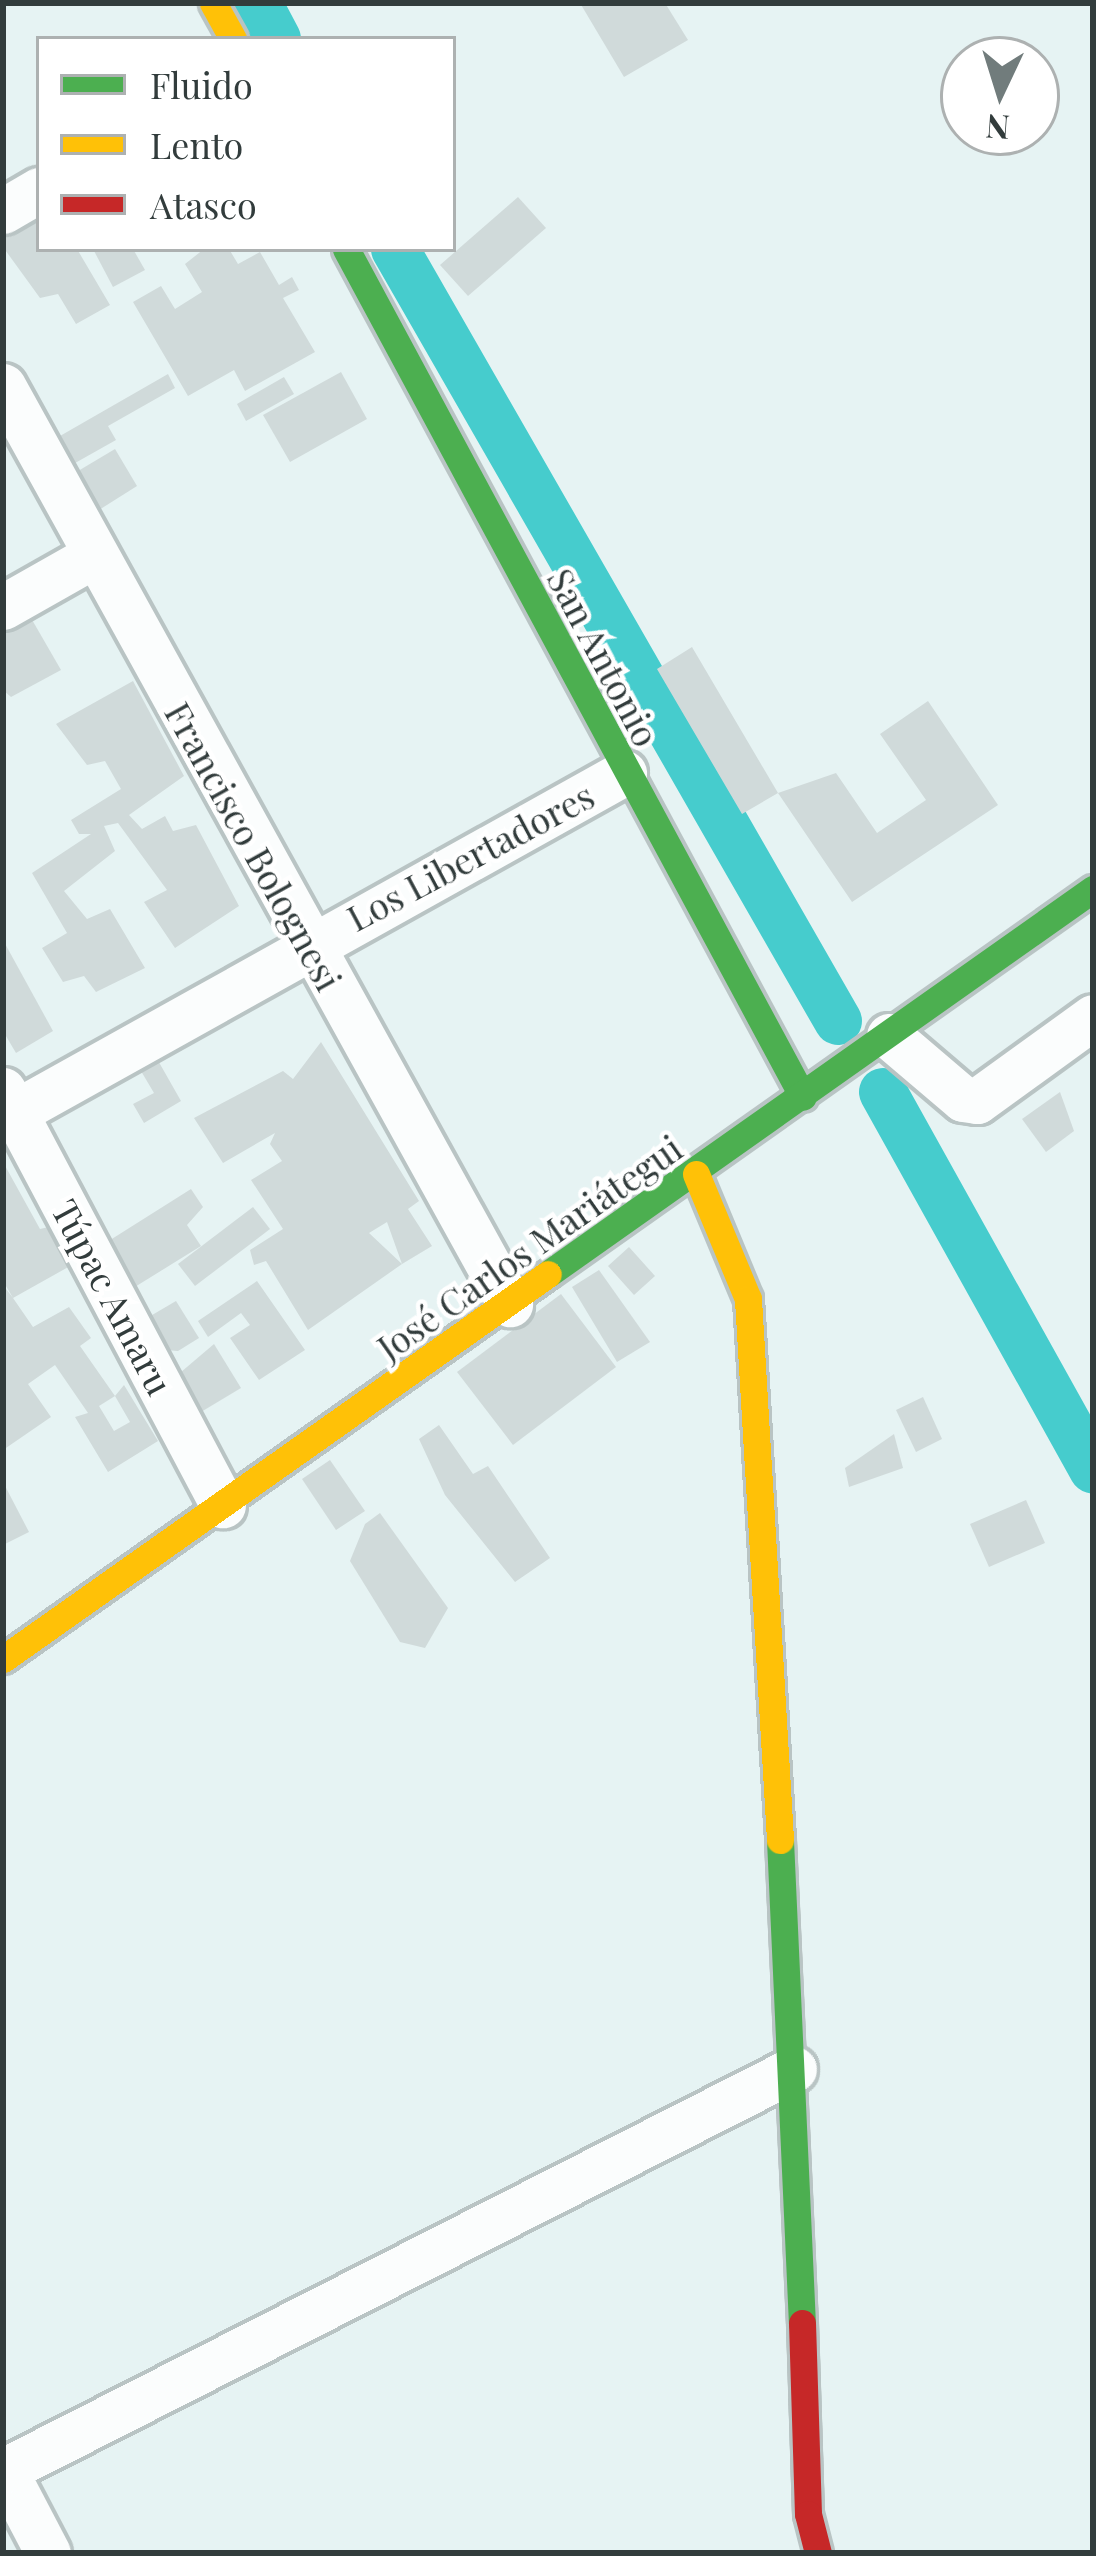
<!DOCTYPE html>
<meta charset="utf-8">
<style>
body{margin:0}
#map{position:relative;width:1096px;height:2556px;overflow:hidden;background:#e6f3f3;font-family:"Playfair Display",serif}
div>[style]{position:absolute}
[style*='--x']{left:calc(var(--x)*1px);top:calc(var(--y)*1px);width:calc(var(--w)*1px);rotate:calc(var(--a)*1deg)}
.canal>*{height:48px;margin:-24px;padding:0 24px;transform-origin:24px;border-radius:24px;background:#46cccd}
.building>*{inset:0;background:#d0dada}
.roads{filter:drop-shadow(3px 0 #b9c4c4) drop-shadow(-3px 0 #b9c4c4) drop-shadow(0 3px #b9c4c4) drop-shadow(0 -3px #b9c4c4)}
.street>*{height:45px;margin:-22.5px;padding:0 22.5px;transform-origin:22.5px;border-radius:22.5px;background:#fbfdfd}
.fast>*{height:27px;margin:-13.5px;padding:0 13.5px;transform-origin:13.5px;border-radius:13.5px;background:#4caf50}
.slow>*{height:27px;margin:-13.5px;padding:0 13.5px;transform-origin:13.5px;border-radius:13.5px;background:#ffc107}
.jam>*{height:27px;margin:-13.5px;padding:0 13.5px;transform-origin:13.5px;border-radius:13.5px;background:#c62828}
span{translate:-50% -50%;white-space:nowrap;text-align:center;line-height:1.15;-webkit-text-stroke:9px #fff;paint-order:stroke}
.street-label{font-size:36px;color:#323c3c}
.frame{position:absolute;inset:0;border:6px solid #323c3c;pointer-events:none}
.legend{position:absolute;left:36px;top:36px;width:420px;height:216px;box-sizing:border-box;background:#fff;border:3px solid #adb1b1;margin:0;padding:15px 21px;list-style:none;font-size:36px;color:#323c3c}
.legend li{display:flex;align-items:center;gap:24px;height:60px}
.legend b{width:60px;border:3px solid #adb1b1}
.north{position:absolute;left:940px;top:36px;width:120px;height:120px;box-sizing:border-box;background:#fff;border:3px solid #adb1b1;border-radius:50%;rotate:184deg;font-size:33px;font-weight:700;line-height:48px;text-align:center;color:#323c3c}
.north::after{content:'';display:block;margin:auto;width:42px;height:54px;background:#717c7c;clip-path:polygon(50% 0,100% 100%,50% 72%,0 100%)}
</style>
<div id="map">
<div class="canal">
<i style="--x:258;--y:3;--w:41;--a:62.2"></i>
<i style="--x:395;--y:249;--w:890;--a:60.15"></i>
<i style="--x:883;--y:1092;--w:432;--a:60.9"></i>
</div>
<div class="building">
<i style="clip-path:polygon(580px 3px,665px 3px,688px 40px,624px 77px)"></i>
<i style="clip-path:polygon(39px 191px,39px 249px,77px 249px,110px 305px,76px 324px,58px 294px,40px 298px,3px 247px,3px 212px)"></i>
<i style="clip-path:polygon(518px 197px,546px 228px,468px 296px,440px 265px)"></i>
<i style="clip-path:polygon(93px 249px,133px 249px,145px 270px,113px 287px)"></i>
<i style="clip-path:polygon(204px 249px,229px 249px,238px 264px,260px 252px,279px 285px,292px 277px,299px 290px,283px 298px,315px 352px,245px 391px,234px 370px,188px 396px,133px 302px,161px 286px,175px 309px,202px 292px,185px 264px)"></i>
<i style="clip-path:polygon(341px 372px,367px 419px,290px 462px,263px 415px)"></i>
<i style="clip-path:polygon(168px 374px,175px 388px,108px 426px,116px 440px,68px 467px,53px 440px)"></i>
<i style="clip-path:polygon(284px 377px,294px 394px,246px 421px,237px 404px)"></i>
<i style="clip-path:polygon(115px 449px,137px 486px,91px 515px,68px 477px)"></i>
<i style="clip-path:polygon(31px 618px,61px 670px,11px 697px,3px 690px,3px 632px)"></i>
<i style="clip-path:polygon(692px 647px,778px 793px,836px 773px,877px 833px,926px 800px,880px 734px,928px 701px,998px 805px,852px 902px,778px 793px,742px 814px,657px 669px)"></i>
<i style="clip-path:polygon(133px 681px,184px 776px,129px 815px,142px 829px,165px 816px,173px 831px,196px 825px,239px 906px,175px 948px,144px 902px,167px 890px,118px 823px,104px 826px,115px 851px,64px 891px,87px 919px,110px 909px,145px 968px,96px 992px,84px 976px,63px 982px,42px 948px,67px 933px,32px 873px,91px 834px,79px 834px,71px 820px,121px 789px,105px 761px,87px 765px,56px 724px)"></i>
<i style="clip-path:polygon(3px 940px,53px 1031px,16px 1053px,3px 1031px)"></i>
<i style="clip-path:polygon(321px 1042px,419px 1201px,408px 1209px,432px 1246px,402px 1264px,387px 1222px,369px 1233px,402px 1264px,308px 1330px,266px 1261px,254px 1265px,250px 1250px,283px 1229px,251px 1180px,282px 1161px,270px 1144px,275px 1133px,223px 1163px,194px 1118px,283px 1071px,293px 1079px)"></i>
<i style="clip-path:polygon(156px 1057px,181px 1101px,144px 1123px,133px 1104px,154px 1093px,138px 1066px)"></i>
<i style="clip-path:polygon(1060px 1092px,1074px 1131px,1046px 1152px,1022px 1119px)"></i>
<i style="clip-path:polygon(evenodd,3px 1162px,40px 1229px,57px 1225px,79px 1261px,13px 1298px,33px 1327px,69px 1307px,91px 1338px,80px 1346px,115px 1396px,124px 1385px,158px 1441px,108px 1472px,75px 1417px,88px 1413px,55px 1365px,28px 1384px,51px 1417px,3px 1450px,3px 1285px,13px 1298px,3px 1281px,3px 1162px,115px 1396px,130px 1422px,114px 1431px,99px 1406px,115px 1396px)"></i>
<i style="clip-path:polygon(191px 1189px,203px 1207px,187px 1225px,201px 1246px,130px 1290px,107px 1242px)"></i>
<i style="clip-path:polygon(253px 1207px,270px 1229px,195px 1286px,178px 1264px)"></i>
<i style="clip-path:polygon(629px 1247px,655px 1276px,634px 1295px,608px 1266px)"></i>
<i style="clip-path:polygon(599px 1270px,650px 1342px,617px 1362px,572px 1287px)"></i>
<i style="clip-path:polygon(257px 1281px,305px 1350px,259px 1380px,230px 1338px,250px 1325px,241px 1313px,208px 1337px,198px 1321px)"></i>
<i style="clip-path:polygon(561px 1294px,616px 1367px,513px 1445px,457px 1372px)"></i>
<i style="clip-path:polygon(176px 1301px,199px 1338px,178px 1351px,166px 1350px,147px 1318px)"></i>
<i style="clip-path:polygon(214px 1344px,241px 1388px,196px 1415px,174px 1378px)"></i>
<i style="clip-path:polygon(923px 1397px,942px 1439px,916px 1452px,896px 1410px)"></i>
<i style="clip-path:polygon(439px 1425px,473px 1474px,488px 1466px,550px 1558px,515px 1582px,445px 1495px,419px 1439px)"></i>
<i style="clip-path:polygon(894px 1434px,903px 1468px,849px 1487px,845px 1468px)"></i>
<i style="clip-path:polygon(330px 1460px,365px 1511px,336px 1530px,302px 1479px)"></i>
<i style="clip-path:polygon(3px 1482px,29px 1532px,3px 1545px)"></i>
<i style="clip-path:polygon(1026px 1500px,1045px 1543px,989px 1567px,970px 1524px)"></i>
<i style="clip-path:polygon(380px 1513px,448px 1608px,425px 1648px,400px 1642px,350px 1561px,365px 1524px)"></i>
</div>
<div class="roads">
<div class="street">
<i style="--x:3;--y:211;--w:42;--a:-30.3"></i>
<i style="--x:3;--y:386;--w:1049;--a:61.09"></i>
<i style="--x:3;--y:607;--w:103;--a:-29.5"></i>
<i style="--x:889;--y:1036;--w:97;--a:40.4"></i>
<i style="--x:963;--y:1099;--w:14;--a:8"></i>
<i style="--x:977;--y:1101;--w:143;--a:-35.9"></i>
<i style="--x:3;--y:1090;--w:470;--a:62.1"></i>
<i style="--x:3;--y:1119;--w:711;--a:-29.13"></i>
<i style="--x:3;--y:2467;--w:97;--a:62.4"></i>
<i style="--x:5;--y:2470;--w:885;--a:-26.94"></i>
</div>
<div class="fast">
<i style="--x:346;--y:249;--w:963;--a:61.68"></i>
<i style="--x:548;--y:1274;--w:667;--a:-35.24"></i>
<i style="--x:780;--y:1840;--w:484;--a:87.4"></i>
</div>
<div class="slow">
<i style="--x:213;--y:3;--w:41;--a:60.9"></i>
<i style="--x:696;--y:1174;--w:135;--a:67.4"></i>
<i style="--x:748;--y:1299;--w:542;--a:86.61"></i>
<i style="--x:3;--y:1659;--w:667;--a:-35.24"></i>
</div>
<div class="jam">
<i style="--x:802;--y:2323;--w:191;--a:88.2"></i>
<i style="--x:808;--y:2514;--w:40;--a:75.6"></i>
</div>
</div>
<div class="street-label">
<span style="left:604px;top:657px;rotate:62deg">San Antonio</span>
<span style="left:254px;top:846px;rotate:61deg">Francisco Bolognesi</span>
<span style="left:470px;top:856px;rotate:-28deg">Los Libertadores</span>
<span style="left:529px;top:1247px;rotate:-35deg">José Carlos Mariátegui</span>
<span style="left:113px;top:1297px;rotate:62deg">Túpac Amaru</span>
</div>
<div class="frame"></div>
<ul class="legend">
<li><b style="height:15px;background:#4caf50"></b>Fluido</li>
<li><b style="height:15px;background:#ffc107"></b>Lento</li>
<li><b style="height:15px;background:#c62828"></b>Atasco</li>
</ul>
<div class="north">N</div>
</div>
